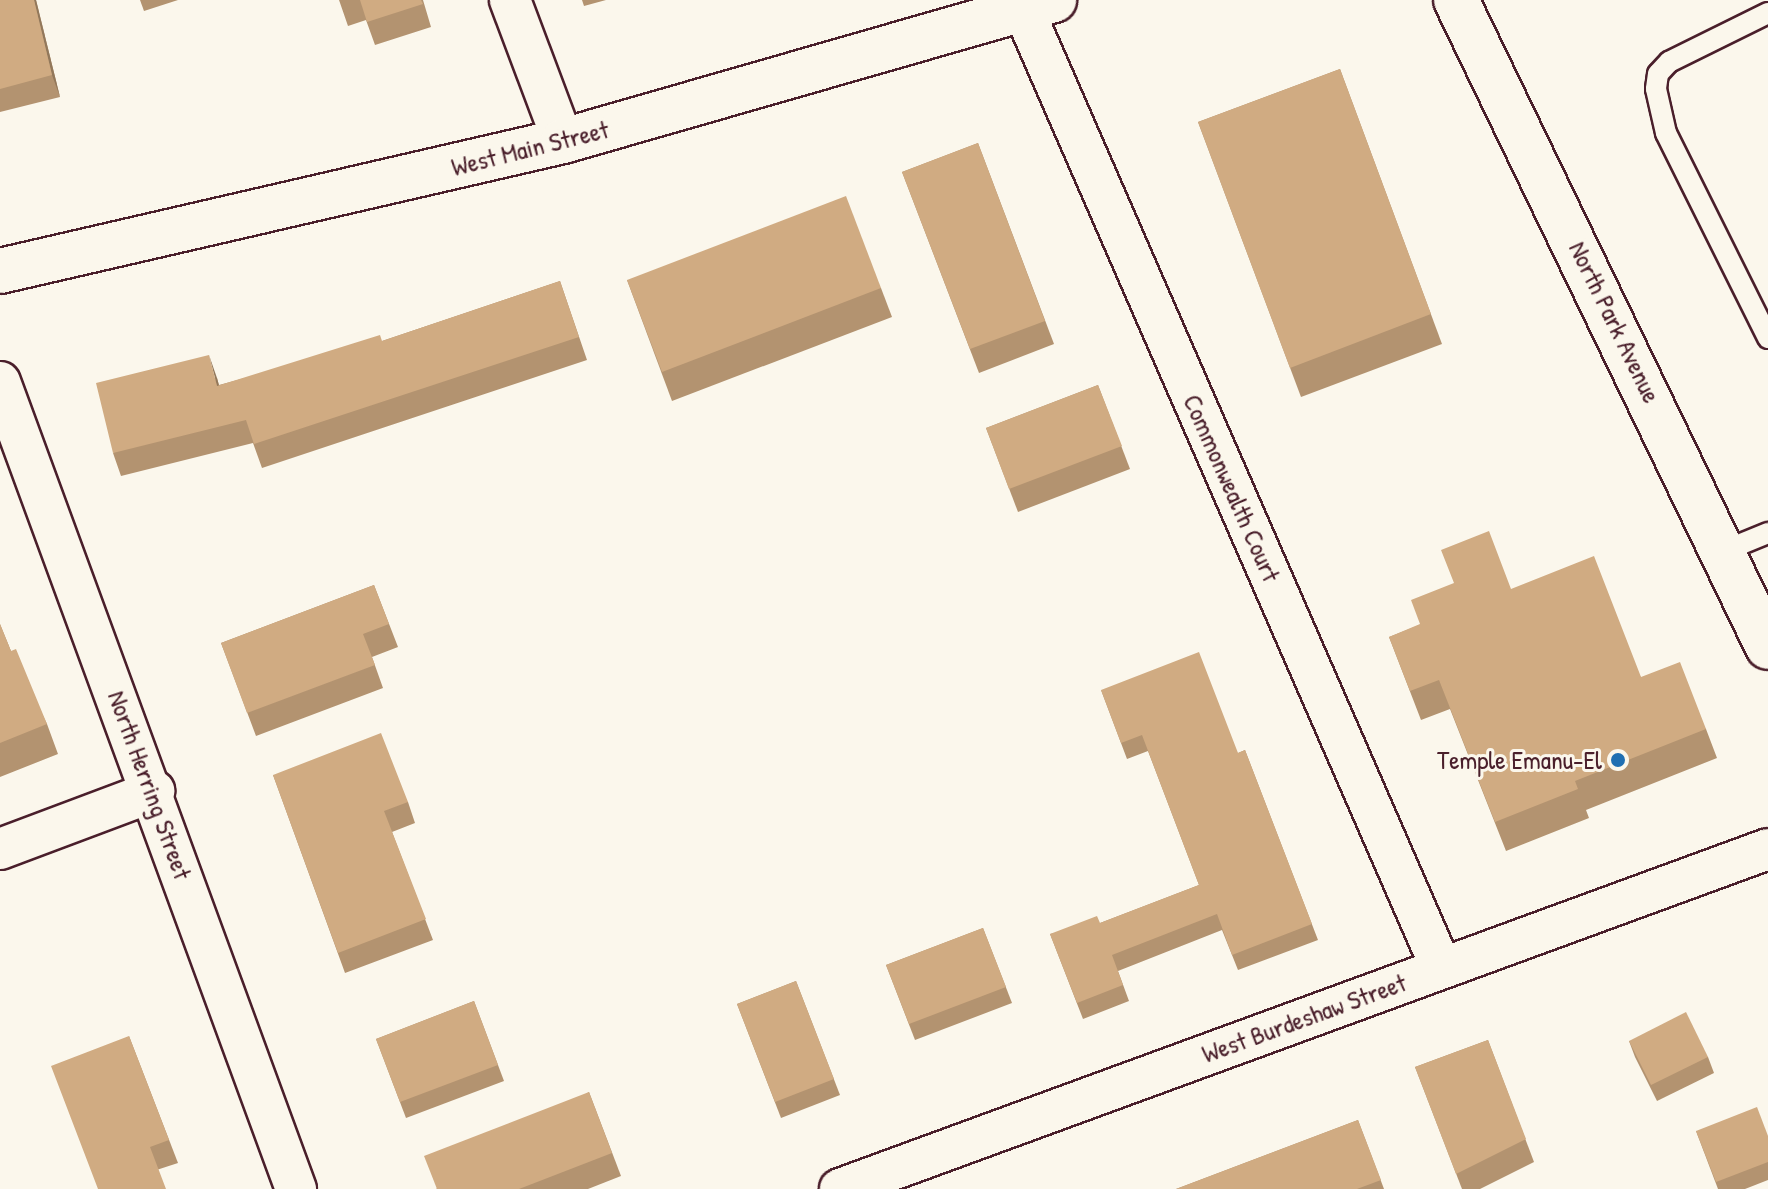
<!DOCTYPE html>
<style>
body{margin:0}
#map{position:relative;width:1768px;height:1189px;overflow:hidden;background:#fbf7ec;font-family:"Patrick Hand",sans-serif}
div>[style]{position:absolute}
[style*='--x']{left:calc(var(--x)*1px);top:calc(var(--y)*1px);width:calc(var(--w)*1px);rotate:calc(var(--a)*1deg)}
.roads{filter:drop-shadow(2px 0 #4a1f2b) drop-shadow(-2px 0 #4a1f2b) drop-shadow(0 2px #4a1f2b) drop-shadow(0 -2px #4a1f2b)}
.lane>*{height:20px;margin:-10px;padding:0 10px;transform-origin:10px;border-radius:10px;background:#fbf7ec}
.street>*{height:40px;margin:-20px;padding:0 20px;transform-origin:20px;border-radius:20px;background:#fbf7ec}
.secondary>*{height:44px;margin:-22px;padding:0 22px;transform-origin:22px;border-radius:22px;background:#fbf7ec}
.primary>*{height:44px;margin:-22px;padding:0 22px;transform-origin:22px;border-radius:22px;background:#fbf7ec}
.wall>*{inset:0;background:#b39370}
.shaded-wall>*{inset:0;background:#92785b}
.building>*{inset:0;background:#d0ab82}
.dots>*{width:22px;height:22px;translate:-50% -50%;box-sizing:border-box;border:4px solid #fbf7ec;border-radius:50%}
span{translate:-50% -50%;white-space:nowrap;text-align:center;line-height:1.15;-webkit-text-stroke:6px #fbf7ec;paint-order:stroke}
.street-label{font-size:26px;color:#4a1f2b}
.poi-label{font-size:26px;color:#4a1f2b}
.right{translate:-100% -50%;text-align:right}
</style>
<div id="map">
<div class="roads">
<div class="lane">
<i style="--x:1768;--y:13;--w:110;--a:153.7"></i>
<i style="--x:1669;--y:62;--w:16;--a:133"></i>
<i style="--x:1658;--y:74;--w:15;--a:98"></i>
<i style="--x:1656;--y:89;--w:45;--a:77.2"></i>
<i style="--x:1666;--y:133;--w:229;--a:63.5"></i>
<i style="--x:1724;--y:551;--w:48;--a:-22.2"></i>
</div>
<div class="street">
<i style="--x:510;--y:0;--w:151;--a:69.4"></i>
<i style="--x:1023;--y:9;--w:1045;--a:66.43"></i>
<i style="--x:0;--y:382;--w:860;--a:69.86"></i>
<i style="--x:0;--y:849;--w:165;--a:-20.6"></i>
<i style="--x:840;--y:1189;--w:988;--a:-20.12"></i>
</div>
<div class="secondary">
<i style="--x:1456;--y:0;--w:718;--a:64.26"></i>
</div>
<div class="primary">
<i style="--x:0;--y:271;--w:578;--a:-13"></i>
<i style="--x:563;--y:141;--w:511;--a:-16.02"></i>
</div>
</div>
<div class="wall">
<i style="clip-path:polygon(0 0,36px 0,60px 97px,0 112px)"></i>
<i style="clip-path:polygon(140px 0,178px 0,144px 11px)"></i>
<i style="clip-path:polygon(339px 0,423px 0,431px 27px,375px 45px,366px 20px,348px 26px)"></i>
<i style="clip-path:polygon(582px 0,606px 0,584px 6px)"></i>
<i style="clip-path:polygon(1340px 69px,1442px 344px,1301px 397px,1198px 122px)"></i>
<i style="clip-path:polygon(978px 143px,1054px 344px,979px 373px,902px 172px)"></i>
<i style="clip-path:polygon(627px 280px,881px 288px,892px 317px,672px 401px)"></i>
<i style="clip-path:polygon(560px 281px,587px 360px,262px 468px,253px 443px,121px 476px,113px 453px,217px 378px,219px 385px,382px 341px)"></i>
<i style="clip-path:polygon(1098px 385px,1130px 469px,1018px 512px,986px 428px)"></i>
<i style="clip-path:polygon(374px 585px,398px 647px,372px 657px,383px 688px,256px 736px,221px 643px)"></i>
<i style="clip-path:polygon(1511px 589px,1641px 677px,1706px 729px,1717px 758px,1586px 810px,1589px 818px,1506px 851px,1450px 709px,1421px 720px,1389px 637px)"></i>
<i style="clip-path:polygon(0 624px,11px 651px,47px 724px,58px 754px,0 777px)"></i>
<i style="clip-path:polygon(1101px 690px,1238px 753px,1245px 750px,1318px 940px,1238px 970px,1222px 930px,1118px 971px,1129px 1001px,1083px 1019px,1050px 934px,1100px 923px,1199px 885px,1148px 751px,1127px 759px)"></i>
<i style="clip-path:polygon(273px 775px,408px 802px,415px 823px,392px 832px,433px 940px,345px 973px)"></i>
<i style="clip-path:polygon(983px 928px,1012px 1003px,915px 1040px,886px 965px)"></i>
<i style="clip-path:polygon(796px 981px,840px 1095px,781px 1118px,737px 1004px)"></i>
<i style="clip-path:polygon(474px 1001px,504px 1081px,406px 1118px,376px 1039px)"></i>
<i style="clip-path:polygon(129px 1036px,178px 1163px,98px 1189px)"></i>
<i style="clip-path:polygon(1488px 1040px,1534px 1162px,1480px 1189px,1462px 1189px,1415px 1067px)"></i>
<i style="clip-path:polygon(1629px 1041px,1708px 1057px,1714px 1073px,1657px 1101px,1635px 1057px)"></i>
<i style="clip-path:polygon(589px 1092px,621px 1176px,588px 1189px,436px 1189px)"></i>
<i style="clip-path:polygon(1358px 1120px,1384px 1189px,1176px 1189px)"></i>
<i style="clip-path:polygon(1696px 1131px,1768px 1136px,1768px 1180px,1745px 1189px,1718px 1189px)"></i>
</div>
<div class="shaded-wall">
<i style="clip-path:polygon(34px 0,36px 0,60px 97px,52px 75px)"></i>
<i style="clip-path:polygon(209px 355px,217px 378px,225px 410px,217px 386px)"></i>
</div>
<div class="building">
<i style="clip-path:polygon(0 0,34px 0,52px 75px,0 89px)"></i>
<i style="clip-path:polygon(360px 0,421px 0,423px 4px,367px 22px)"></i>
<i style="clip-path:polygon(1340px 69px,1431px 314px,1290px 368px,1198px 122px)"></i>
<i style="clip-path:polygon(978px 143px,1045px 321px,970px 349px,902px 172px)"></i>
<i style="clip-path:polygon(846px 196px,881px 288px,662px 372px,627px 280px)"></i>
<i style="clip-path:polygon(560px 281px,579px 337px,254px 444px,246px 420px,113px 453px,96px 383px,209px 355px,217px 386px,380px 335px,382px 341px)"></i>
<i style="clip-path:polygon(1098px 385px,1122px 446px,1009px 489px,986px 428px)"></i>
<i style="clip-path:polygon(1489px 531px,1511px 589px,1594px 556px,1641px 677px,1680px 662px,1706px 729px,1575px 781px,1578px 789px,1495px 822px,1439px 680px,1410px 691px,1389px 637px,1420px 624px,1411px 600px,1454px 583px,1441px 550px)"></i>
<i style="clip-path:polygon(374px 585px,389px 624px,363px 634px,375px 665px,247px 713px,221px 643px)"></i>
<i style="clip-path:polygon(0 624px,11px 651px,16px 649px,47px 724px,0 743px)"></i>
<i style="clip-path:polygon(1199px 652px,1238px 753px,1245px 750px,1312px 924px,1232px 955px,1217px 914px,1112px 955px,1123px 985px,1077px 1003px,1050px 934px,1097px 916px,1100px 923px,1199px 885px,1142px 735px,1121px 743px,1101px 690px)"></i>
<i style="clip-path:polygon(381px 733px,408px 802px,384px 811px,426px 919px,338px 953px,273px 775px)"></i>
<i style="clip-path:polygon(983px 928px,1006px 987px,909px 1024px,886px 965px)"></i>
<i style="clip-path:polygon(796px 981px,834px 1079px,775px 1102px,737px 1004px)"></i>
<i style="clip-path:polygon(474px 1001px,498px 1065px,400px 1102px,376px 1039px)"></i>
<i style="clip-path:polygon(1686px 1012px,1708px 1057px,1651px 1085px,1629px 1041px)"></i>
<i style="clip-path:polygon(129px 1036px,169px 1140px,150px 1147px,166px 1189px,98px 1189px,51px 1066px)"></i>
<i style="clip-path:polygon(1488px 1040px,1526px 1139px,1456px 1174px,1415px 1067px)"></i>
<i style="clip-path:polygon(589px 1092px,612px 1153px,519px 1189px,437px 1189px,424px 1156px)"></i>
<i style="clip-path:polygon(1757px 1107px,1768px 1136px,1768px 1162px,1716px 1182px,1696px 1131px)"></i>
<i style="clip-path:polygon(1358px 1120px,1381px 1180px,1357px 1189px,1176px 1189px)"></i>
</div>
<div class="dots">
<i style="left:1618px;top:760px;background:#1f6fb2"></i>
</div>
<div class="street-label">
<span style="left:530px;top:148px;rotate:-14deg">West Main Street</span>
<span style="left:1615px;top:322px;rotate:64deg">North Park Avenue</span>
<span style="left:1232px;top:488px;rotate:66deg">Commonwealth Court</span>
<span style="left:150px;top:785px;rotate:70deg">North Herring Street</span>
<span style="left:1304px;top:1018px;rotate:-20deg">West Burdeshaw Street</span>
</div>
<div class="poi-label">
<span class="right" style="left:1602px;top:760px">Temple Emanu-El</span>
</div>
</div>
